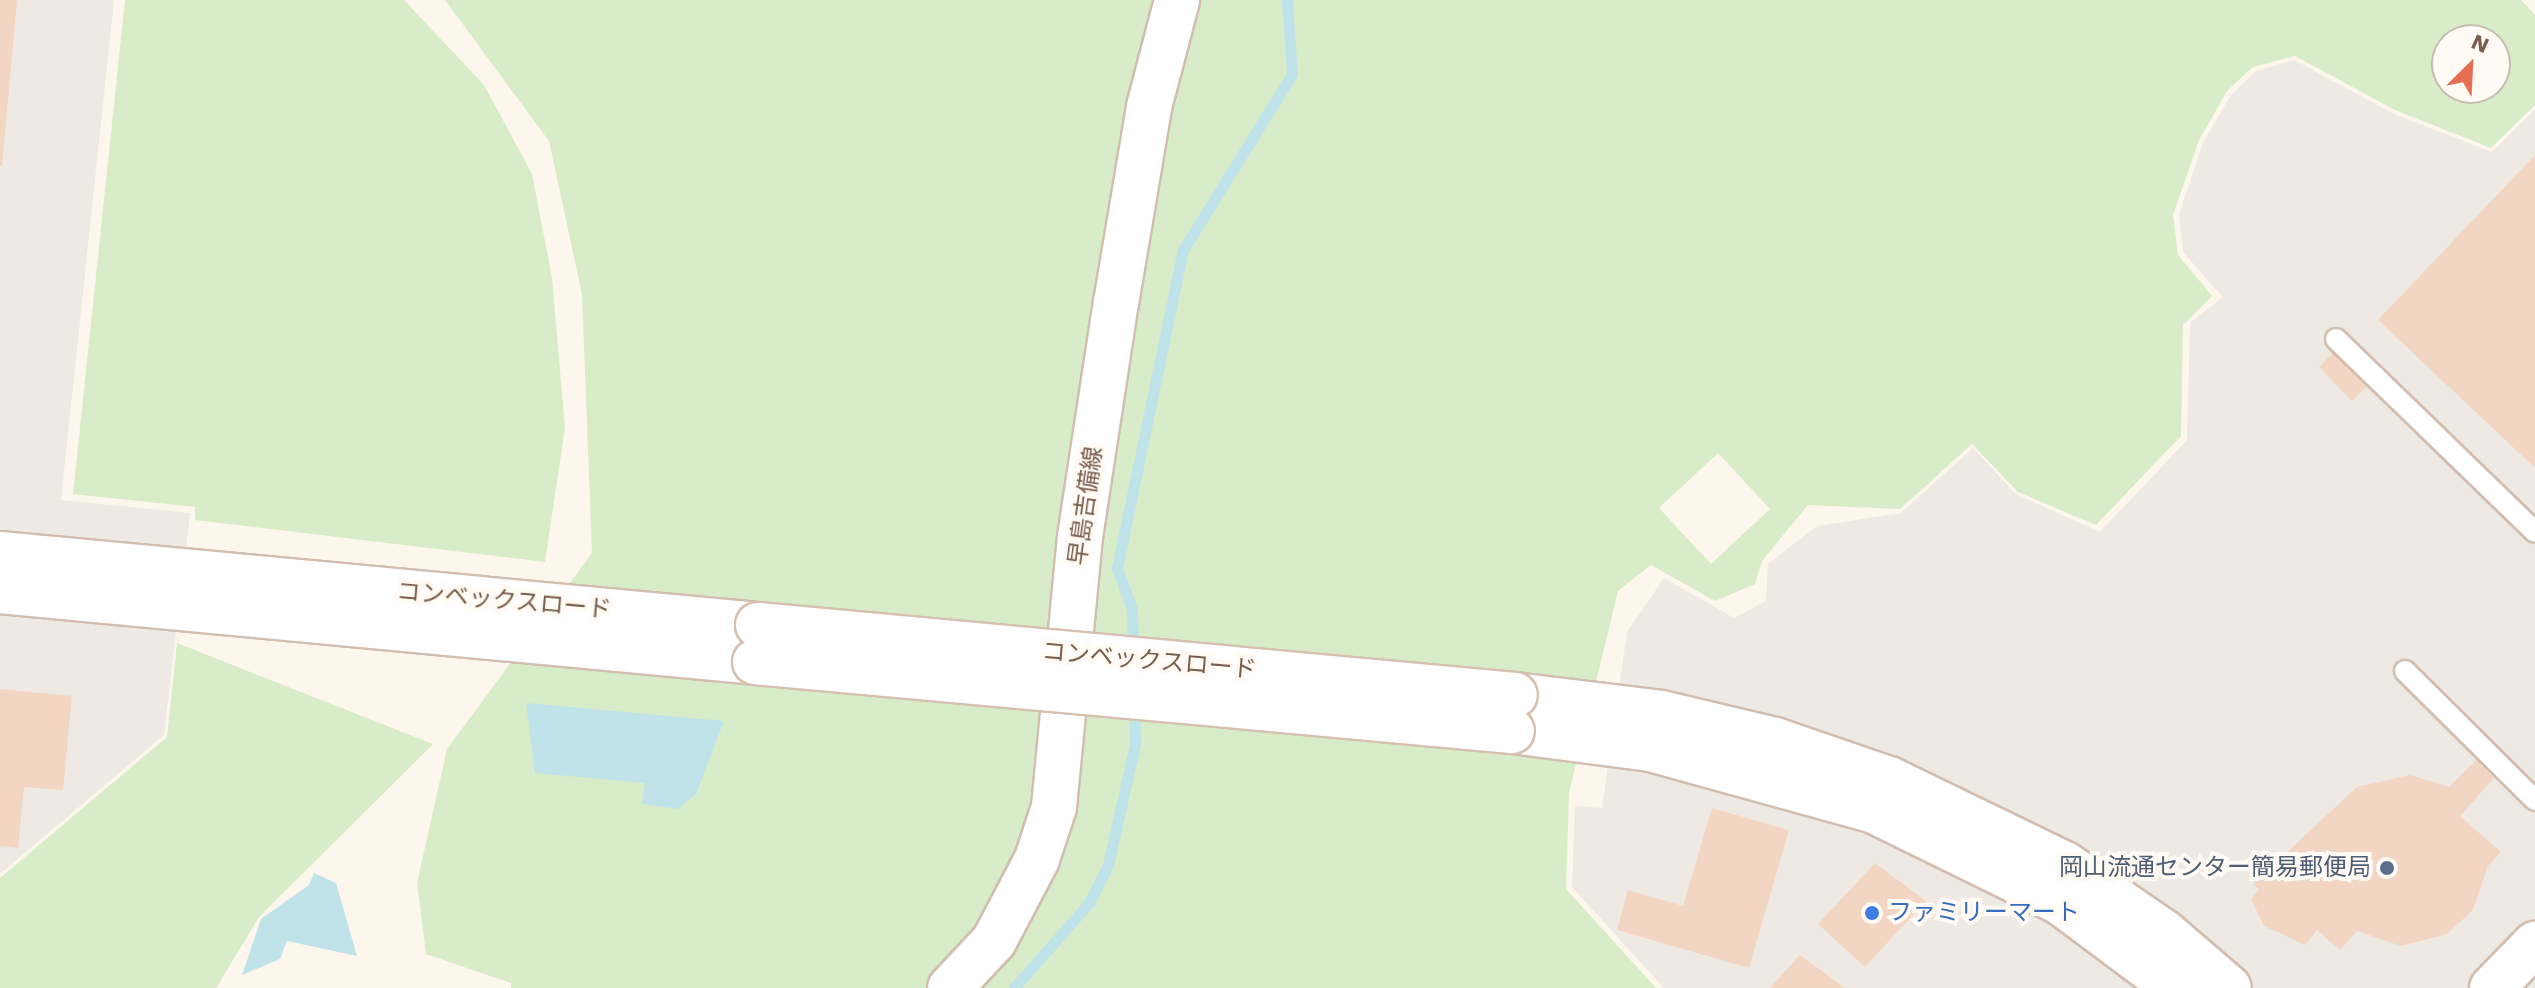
<!DOCTYPE html>
<meta charset="utf-8">
<style>
body{margin:0}
#map{position:relative;width:2535px;height:988px;overflow:hidden;background:#fdf6ec;font-family:"Work Sans","Noto Sans JP",sans-serif}
div>[style]{position:absolute}
[style*='--x']{left:calc(var(--x)*1px);top:calc(var(--y)*1px);width:calc(var(--w)*1px);rotate:calc(var(--a)*1deg)}
.industrial>*{inset:0;background:#efe9e4}
.green>*{inset:0;background:#d8ecc9}
.water>*{inset:0;background:#bfe3e8}
.stream>*{height:11px;margin:-5.5px;padding:0 5.5px;transform-origin:5.5px;border-radius:5.5px;background:#bfe3e8}
.building>*{inset:0;background:#f3d5c3}
.roads{filter:drop-shadow(2px 0 #d1beb0) drop-shadow(-2px 0 #d1beb0) drop-shadow(0 2px #d1beb0) drop-shadow(0 -2px #d1beb0)}
.lane>*{height:20px;margin:-10px;padding:0 10px;transform-origin:10px;border-radius:10px;background:#fff}
.secondary>*{height:44px;margin:-22px;padding:0 22px;transform-origin:22px;border-radius:22px;background:#fff}
.bridges{filter:drop-shadow(2px 0 #d6c0b0) drop-shadow(-2px 0 #d6c0b0) drop-shadow(0 2px #d6c0b0) drop-shadow(0 -2px #d6c0b0)}
.secondary-bridge>*{height:44px;margin:-22px;padding:0 22px;transform-origin:22px;border-radius:22px;background:#fff}
.dots>*{width:22px;height:22px;translate:-50% -50%;box-sizing:border-box;border:4px solid #fffaf3;border-radius:50%}
span{translate:-50% -50%;white-space:nowrap;text-align:center;line-height:1.15;-webkit-text-stroke:8px #fffaf3;paint-order:stroke}
.street-label{font-size:24px;color:#7a5c4d}
.service-label{font-size:24px;color:#4e5e75}
.right{translate:-100% -50%;text-align:right}
.shop-label{font-size:24px;color:#366cbe}
.left{translate:0 -50%;text-align:left}
.north{position:absolute;left:2431px;top:24px;width:80px;height:80px;box-sizing:border-box;background:#fffaf3;border:2px solid #cabbb1;border-radius:50%;rotate:24deg;font-size:22px;font-weight:700;line-height:32px;text-align:center;color:#7a5c4d}
.north::after{content:'';display:block;margin:auto;width:28px;height:36px;background:#e76f51;clip-path:polygon(50% 0,100% 100%,50% 72%,0 100%)}
</style>
<div id="map">
<div class="industrial">
<i style="clip-path:polygon(0 0,114px 0,61px 500px,190px 513px,164px 735px,0 874px)"></i>
<i style="clip-path:polygon(2294px 60px,2394px 114px,2492px 152px,2535px 109px,2535px 988px,1664px 988px,1572px 887px,1575px 806px,1602px 808px,1627px 632px,1664px 578px,1734px 618px,1766px 601px,1768px 564px,1817px 526px,1901px 513px,1973px 448px,2016px 494px,2100px 532px,2187px 440px,2190px 323px,2223px 297px,2183px 252px,2179px 214px,2203px 143px,2231px 95px,2256px 71px)"></i>
</div>
<div class="green">
<i style="clip-path:polygon(125px 0,404px 0,484px 85px,532px 174px,552px 278px,565px 428px,545px 562px,195px 520px,195px 507px,73px 494px)"></i>
<i style="clip-path:polygon(evenodd,445px 0,2521px 0,2535px 15px,2535px 105px,2491px 148px,2395px 110px,2295px 56px,2253px 67px,2227px 91px,2199px 140px,2173px 215px,2178px 255px,2212px 296px,2183px 325px,2181px 436px,2096px 525px,2018px 492px,1972px 444px,1900px 509px,1808px 505px,1762px 561px,1755px 584px,1715px 601px,1651px 565px,1618px 591px,1569px 793px,1566px 889px,1656px 988px,511px 988px,511px 983px,426px 954px,417px 883px,447px 749px,592px 553px,582px 294px,549px 141px,445px 0,2447px 40px,2495px 40px,2495px 88px,2447px 88px,2447px 40px,445px 0,1718px 453px,1770px 509px,1711px 564px,1659px 508px,1718px 453px,445px 0,646px 783px,696px 794px,678px 808px,643px 804px,646px 783px)"></i>
<i style="clip-path:polygon(177px 643px,433px 744px,259px 917px,216px 988px,0 988px,0 878px,167px 737px)"></i>
</div>
<div class="water">
<i style="clip-path:polygon(526px 703px,724px 721px,696px 794px,678px 809px,642px 804px,645px 783px,535px 773px)"></i>
<i style="clip-path:polygon(314px 873px,336px 883px,357px 956px,287px 941px,280px 959px,242px 975px,261px 919px,309px 885px)"></i>
</div>
<div class="stream">
<i style="--x:1133;--y:651;--w:42;--a:-91.4"></i>
<i style="--x:1132;--y:609;--w:44;--a:-110.1"></i>
<i style="--x:1117;--y:568;--w:325;--a:-78.3"></i>
<i style="--x:1183;--y:250;--w:207;--a:-58.2"></i>
<i style="--x:1292;--y:74;--w:74;--a:-93.9"></i>
<i style="--x:1014;--y:988;--w:113;--a:-48.6"></i>
<i style="--x:1089;--y:903;--w:42;--a:-63.4"></i>
<i style="--x:1108;--y:865;--w:124;--a:-77.4"></i>
<i style="--x:1135;--y:744;--w:39;--a:-91"></i>
</div>
<div class="building">
<i style="clip-path:polygon(0 0,17px 0,2px 166px,0 166px)"></i>
<i style="clip-path:polygon(2535px 155px,2535px 468px,2378px 320px)"></i>
<i style="clip-path:polygon(2337px 349px,2371px 382px,2352px 401px,2319px 367px)"></i>
<i style="clip-path:polygon(0 689px,72px 696px,63px 790px,24px 787px,18px 848px,0 846px)"></i>
<i style="clip-path:polygon(2476px 760px,2494px 778px,2460px 816px,2501px 852px,2488px 866px,2473px 910px,2447px 934px,2401px 946px,2357px 931px,2340px 950px,2317px 930px,2305px 945px,2264px 926px,2251px 899px,2259px 889px,2253px 884px,2357px 787px,2410px 775px,2449px 787px)"></i>
<i style="clip-path:polygon(1712px 808px,1789px 830px,1749px 968px,1617px 930px,1628px 890px,1683px 906px)"></i>
<i style="clip-path:polygon(1875px 863px,1926px 901px,1865px 967px,1818px 924px)"></i>
<i style="clip-path:polygon(1800px 955px,1845px 988px,1770px 988px)"></i>
</div>
<div class="roads">
<div class="lane">
<i style="--x:2336;--y:339;--w:277;--a:44.1"></i>
<i style="--x:2405;--y:671;--w:183;--a:44.8"></i>
</div>
<div class="secondary">
<i style="--x:0;--y:554;--w:761;--a:5.35"></i>
<i style="--x:0;--y:591;--w:758;--a:5.37"></i>
<i style="--x:1515;--y:695;--w:147;--a:7"></i>
<i style="--x:1661;--y:713;--w:117;--a:13.3"></i>
<i style="--x:1775;--y:740;--w:120;--a:18.9"></i>
<i style="--x:1889;--y:779;--w:195;--a:25.8"></i>
<i style="--x:2065;--y:864;--w:121;--a:34.6"></i>
<i style="--x:2165;--y:933;--w:84;--a:40.7"></i>
<i style="--x:1512;--y:731;--w:139;--a:7.4"></i>
<i style="--x:1650;--y:749;--w:230;--a:15.4"></i>
<i style="--x:1872;--y:810;--w:209;--a:26.1"></i>
<i style="--x:2060;--y:902;--w:144;--a:36.8"></i>
<i style="--x:950;--y:988;--w:64;--a:-46.9"></i>
<i style="--x:994;--y:941;--w:93;--a:-62.3"></i>
<i style="--x:1037;--y:859;--w:55;--a:-71.9"></i>
<i style="--x:1054;--y:807;--w:271;--a:-84.5"></i>
<i style="--x:1080;--y:537;--w:237;--a:-81.3"></i>
<i style="--x:1116;--y:303;--w:199;--a:-80.4"></i>
<i style="--x:1149;--y:107;--w:111;--a:-75.3"></i>
<i style="--x:2492;--y:988;--w:62;--a:-45.7"></i>
</div>
</div>
<div class="bridges">
<div class="secondary-bridge">
<i style="--x:758;--y:625;--w:760;--a:5.28"></i>
<i style="--x:755;--y:662;--w:760;--a:5.21"></i>
</div>
</div>
<div class="dots">
<i style="left:2387px;top:868px;background:#5c6f8a"></i>
<i style="left:1872px;top:913px;background:#3f7fe0"></i>
</div>
<div class="street-label">
<span style="left:1086px;top:506px;rotate:-82deg">早島吉備線</span>
<span style="left:504px;top:601px;rotate:5deg">コンベックスロード</span>
<span style="left:1149px;top:661px;rotate:5deg">コンベックスロード</span>
</div>
<div class="service-label">
<span class="right" style="left:2371px;top:868px">岡山流通センター簡易郵便局</span>
</div>
<div class="shop-label">
<span class="left" style="left:1888px;top:913px">ファミリーマート</span>
</div>
<div class="north">N</div>
</div>
